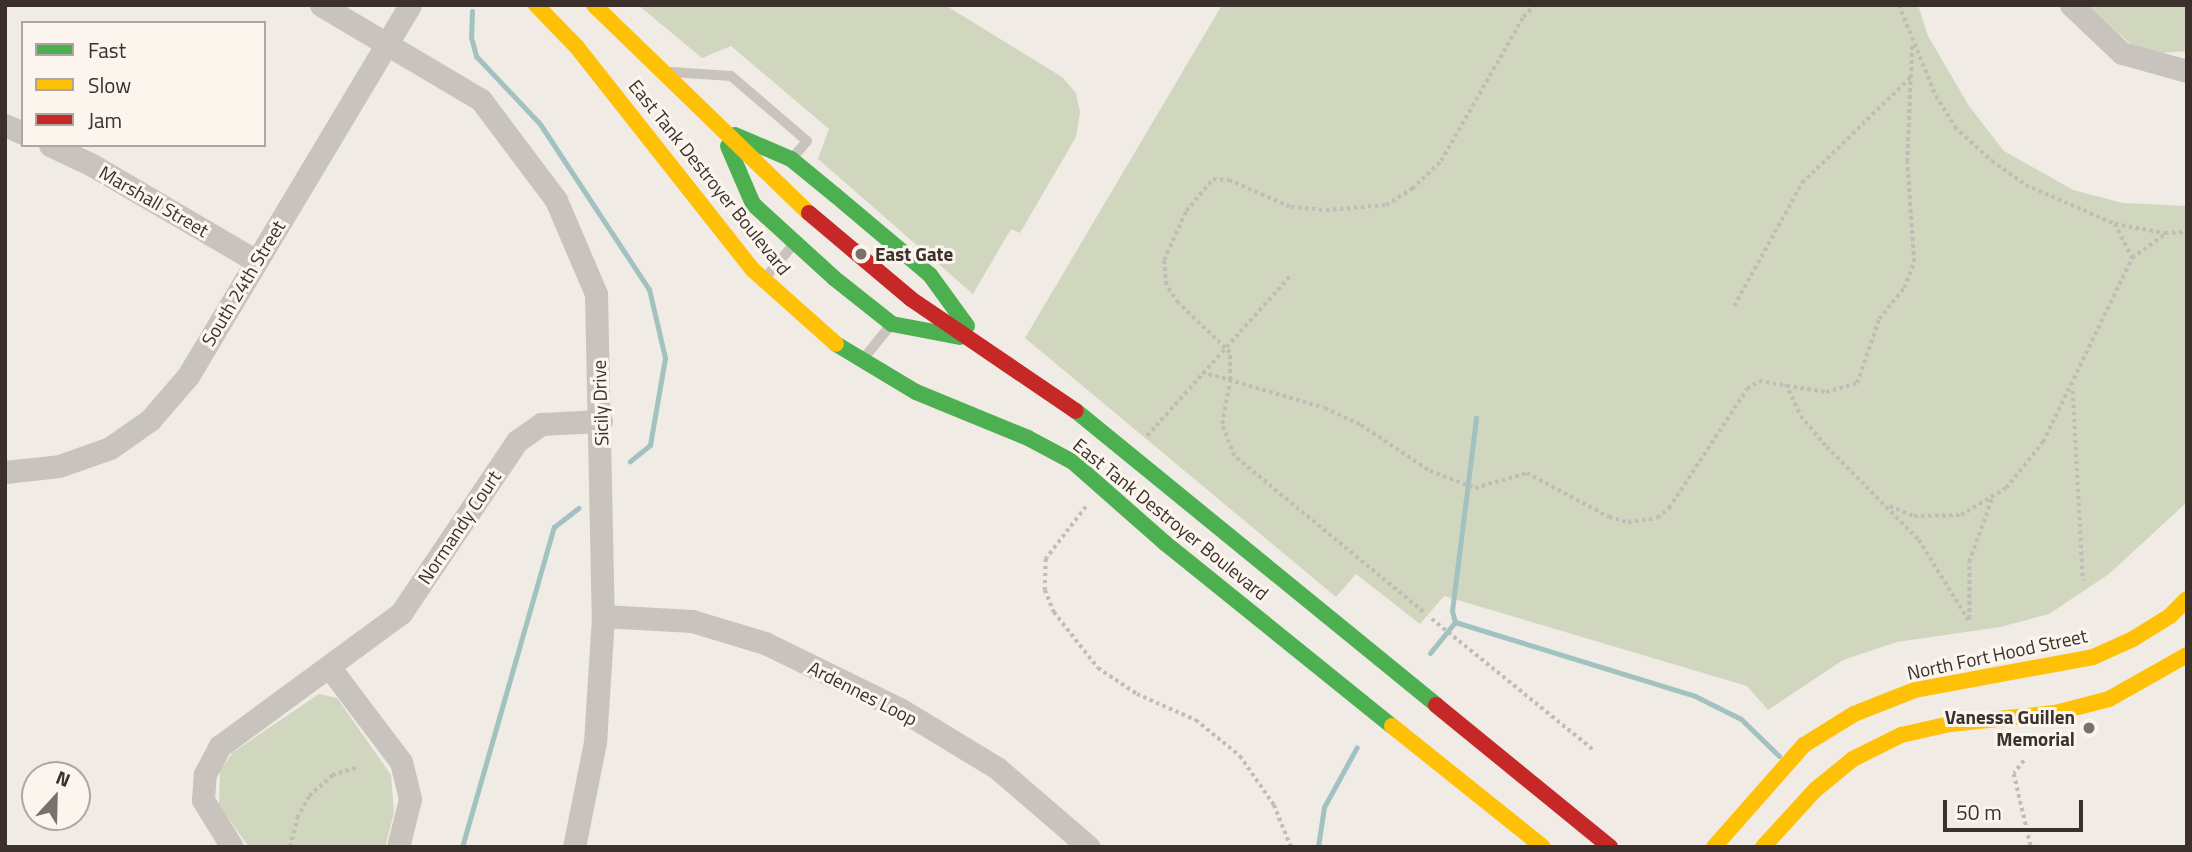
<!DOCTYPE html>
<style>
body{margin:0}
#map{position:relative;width:2192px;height:852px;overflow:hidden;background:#f0ebe5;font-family:"Titillium Web",sans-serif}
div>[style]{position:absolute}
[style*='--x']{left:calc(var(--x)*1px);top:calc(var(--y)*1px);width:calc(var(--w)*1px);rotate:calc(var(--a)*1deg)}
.green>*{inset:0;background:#d1d6bf}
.stream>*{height:5px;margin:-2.5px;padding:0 2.5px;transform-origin:2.5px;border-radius:2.5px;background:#a1c2c1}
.path>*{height:3.5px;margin-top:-1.75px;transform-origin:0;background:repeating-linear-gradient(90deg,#c2bbb6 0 3.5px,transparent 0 7px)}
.lane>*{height:10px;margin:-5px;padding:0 5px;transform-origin:5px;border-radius:5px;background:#c9c3be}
.street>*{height:23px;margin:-11.5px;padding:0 11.5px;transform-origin:11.5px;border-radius:11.5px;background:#c9c3be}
.fast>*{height:16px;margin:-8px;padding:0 8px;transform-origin:8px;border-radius:8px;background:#4caf50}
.slow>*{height:16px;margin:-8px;padding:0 8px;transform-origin:8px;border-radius:8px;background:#ffc107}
.jam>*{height:16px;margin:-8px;padding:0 8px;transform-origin:8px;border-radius:8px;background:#c62828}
.dots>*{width:19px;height:19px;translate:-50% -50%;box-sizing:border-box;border:4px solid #fbf5ee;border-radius:50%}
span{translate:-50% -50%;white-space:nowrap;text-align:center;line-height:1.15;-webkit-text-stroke:6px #fbf5ee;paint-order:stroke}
.street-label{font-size:19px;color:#3b302b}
.poi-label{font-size:19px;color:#3b302b;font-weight:700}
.left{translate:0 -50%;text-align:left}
.right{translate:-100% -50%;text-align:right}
.frame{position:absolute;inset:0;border:7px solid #3b302b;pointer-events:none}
.legend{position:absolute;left:21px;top:21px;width:245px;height:126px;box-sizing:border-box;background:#fbf5ee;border:2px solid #aea6a0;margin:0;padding:9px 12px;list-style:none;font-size:21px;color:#3b302b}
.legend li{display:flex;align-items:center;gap:14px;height:35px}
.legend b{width:35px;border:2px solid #aea6a0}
.north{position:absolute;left:21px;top:761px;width:70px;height:70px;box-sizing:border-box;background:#fbf5ee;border:2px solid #aea6a0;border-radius:50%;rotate:22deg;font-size:19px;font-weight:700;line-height:28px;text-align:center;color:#3b302b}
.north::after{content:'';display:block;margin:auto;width:24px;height:32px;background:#7a716c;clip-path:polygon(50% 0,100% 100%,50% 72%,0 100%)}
.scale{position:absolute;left:1943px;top:800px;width:140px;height:32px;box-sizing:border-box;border:4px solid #3b302b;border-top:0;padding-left:9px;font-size:21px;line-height:24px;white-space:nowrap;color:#3b302b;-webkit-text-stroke:5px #fbf5ee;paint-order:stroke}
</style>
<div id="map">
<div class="green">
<i style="clip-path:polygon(638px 5px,945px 5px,1062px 77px,1076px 93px,1080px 112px,1076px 137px,1020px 233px,1011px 229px,973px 294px,818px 159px,829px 129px,731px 46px,702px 58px)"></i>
<i style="clip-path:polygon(1222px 5px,1918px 5px,1928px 36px,1969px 106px,2004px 151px,2073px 190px,2123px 203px,2187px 206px,2187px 502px,2109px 574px,2049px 614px,2000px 627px,1897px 642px,1843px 660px,1768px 710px,1747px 686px,1444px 596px,1420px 624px,1356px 574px,1336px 597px,1025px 338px)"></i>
<i style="clip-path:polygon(2085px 5px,2187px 5px,2187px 51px,2160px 53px,2131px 44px)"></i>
<i style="clip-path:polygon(319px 694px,337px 698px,391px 775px,394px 813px,385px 847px,249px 847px,219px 806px,220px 771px,232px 753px)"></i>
</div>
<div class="stream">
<i style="--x:472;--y:11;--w:26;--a:92"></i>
<i style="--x:471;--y:37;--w:20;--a:75"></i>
<i style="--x:476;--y:56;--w:93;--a:46.7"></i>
<i style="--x:540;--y:124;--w:198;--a:56.6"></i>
<i style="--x:649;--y:289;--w:71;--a:76.9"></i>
<i style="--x:665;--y:358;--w:88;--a:99.8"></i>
<i style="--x:650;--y:445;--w:26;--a:141"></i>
<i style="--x:1455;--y:622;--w:11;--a:-105"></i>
<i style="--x:1452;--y:611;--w:195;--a:-82.9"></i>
<i style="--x:1430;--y:653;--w:40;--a:-51"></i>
<i style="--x:1455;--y:622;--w:251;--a:17.1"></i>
<i style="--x:1695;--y:696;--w:51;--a:26.6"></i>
<i style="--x:1741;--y:719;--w:53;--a:44.2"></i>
<i style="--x:462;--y:847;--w:333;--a:-74"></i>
<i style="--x:554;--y:527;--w:31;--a:-38"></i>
<i style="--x:1318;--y:847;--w:40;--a:-81.5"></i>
<i style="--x:1324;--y:807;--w:68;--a:-61.2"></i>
</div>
<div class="path">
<i style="--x:1899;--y:5;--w:98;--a:67.9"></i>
<i style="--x:1936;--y:96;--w:36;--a:58"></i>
<i style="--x:1955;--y:127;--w:50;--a:42.6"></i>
<i style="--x:1992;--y:161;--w:42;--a:35.2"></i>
<i style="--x:2026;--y:185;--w:97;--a:23.7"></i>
<i style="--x:2115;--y:224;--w:51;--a:10.2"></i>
<i style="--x:2165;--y:233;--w:22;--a:-3"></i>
<i style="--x:2115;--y:224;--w:38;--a:63"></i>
<i style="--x:2132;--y:258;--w:41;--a:-36"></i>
<i style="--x:1734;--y:306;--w:141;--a:-61.1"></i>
<i style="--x:1802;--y:183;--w:151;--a:-44.2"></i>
<i style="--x:1202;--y:372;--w:128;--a:16.3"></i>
<i style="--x:1325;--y:408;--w:40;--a:25"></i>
<i style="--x:1361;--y:425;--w:83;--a:33.7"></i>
<i style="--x:1430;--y:471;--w:48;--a:20.7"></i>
<i style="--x:1475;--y:488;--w:54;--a:-16.1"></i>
<i style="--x:1527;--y:473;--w:93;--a:28.2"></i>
<i style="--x:1609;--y:517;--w:20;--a:15"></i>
<i style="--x:1628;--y:522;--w:29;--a:-8"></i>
<i style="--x:1657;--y:518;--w:16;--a:-40"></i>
<i style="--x:1669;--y:508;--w:142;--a:-56.8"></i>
<i style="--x:1747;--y:389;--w:14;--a:-34"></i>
<i style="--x:1759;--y:381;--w:68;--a:9.3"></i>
<i style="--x:1826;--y:392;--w:32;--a:-16"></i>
<i style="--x:1857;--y:383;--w:68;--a:-71"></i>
<i style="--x:1879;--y:319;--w:40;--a:-51"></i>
<i style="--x:1904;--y:288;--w:28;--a:-69"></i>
<i style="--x:1914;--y:262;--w:100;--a:-94"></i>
<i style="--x:1907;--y:162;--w:117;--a:-87.6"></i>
<i style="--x:1786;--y:384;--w:35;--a:65"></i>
<i style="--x:1801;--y:416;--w:40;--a:50"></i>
<i style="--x:1827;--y:447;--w:131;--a:45.3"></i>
<i style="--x:1919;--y:540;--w:95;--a:58.3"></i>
<i style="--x:2073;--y:391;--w:190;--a:87"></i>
<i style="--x:1147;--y:436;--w:217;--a:-48.2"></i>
<i style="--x:1890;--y:506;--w:26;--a:23"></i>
<i style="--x:1914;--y:516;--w:47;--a:-1.2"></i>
<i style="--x:1961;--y:515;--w:52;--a:-31"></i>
<i style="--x:2006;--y:488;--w:59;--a:-51.2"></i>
<i style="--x:2043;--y:442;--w:204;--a:-64.2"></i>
<i style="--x:1086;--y:507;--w:66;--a:127.6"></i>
<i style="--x:1046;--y:559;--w:31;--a:92"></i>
<i style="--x:1045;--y:590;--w:24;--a:68"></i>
<i style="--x:1054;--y:612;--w:71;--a:51.8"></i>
<i style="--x:1098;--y:668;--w:47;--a:33.7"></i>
<i style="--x:1137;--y:694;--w:64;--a:23.8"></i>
<i style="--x:1196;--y:720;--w:57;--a:39.3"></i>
<i style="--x:1240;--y:756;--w:60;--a:55.2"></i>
<i style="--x:1274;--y:805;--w:45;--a:68"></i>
<i style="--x:1423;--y:612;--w:245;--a:-140.5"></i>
<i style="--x:1234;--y:456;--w:34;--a:-111"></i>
<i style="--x:1222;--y:424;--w:45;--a:-79.7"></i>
<i style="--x:1230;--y:380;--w:27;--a:-90"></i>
<i style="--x:1230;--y:353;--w:72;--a:-136.1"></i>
<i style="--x:1178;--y:303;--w:22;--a:-124"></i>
<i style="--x:1166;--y:285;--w:25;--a:-95"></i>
<i style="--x:1164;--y:260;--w:54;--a:-65.8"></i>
<i style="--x:1186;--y:211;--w:42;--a:-49.8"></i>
<i style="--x:1213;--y:179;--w:16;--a:4"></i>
<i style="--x:1229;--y:180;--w:68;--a:23.5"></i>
<i style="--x:1291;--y:207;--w:35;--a:5"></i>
<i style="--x:1326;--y:210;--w:60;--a:-4.8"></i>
<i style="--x:1386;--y:205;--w:31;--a:-32"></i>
<i style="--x:1412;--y:189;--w:40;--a:-44"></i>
<i style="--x:1441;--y:161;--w:166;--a:-60.3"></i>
<i style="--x:1523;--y:17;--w:17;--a:-45"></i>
<i style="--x:1432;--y:619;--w:208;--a:39"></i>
<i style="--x:1969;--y:619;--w:57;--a:-90"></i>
<i style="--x:1969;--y:562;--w:68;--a:-70.2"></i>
<i style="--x:2024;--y:761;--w:16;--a:128"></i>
<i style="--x:2014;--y:774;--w:75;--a:76.9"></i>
<i style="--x:290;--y:847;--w:30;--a:-76"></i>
<i style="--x:297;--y:818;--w:25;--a:-61"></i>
<i style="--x:309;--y:796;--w:31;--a:-42"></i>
<i style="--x:332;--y:775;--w:27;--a:-17"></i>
</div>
<div class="lane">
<i style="--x:671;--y:72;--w:60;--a:3.8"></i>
<i style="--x:731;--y:76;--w:100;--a:40.5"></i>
<i style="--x:807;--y:141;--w:20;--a:131"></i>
<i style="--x:765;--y:278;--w:43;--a:-49.7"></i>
<i style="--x:864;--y:358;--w:40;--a:-51"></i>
</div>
<div class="street">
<i style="--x:321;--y:5;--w:186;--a:30.7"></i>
<i style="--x:481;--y:100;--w:125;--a:53.1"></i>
<i style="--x:556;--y:200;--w:102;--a:66.9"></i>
<i style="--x:596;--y:294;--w:322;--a:88.8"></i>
<i style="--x:603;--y:616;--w:126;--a:93.6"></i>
<i style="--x:595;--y:742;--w:107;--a:101.3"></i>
<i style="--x:2071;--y:5;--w:70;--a:43.3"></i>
<i style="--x:2122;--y:53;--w:67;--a:15.5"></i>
<i style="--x:5;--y:125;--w:20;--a:24"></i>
<i style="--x:50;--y:145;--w:47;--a:25.5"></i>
<i style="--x:92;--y:165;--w:190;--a:30.3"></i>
<i style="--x:5;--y:472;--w:54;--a:-6.3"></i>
<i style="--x:59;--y:466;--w:54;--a:-19.4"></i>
<i style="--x:110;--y:448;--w:49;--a:-35"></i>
<i style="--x:150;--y:420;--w:58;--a:-49.2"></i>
<i style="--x:188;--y:376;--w:432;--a:-59.1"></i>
<i style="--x:603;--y:616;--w:89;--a:3.2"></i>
<i style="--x:692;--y:621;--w:76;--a:16.8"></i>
<i style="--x:765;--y:643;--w:150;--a:26.1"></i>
<i style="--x:900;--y:709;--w:114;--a:31.3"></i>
<i style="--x:997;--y:768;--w:121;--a:40.7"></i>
<i style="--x:330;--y:668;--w:118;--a:52.9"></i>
<i style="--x:401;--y:762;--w:38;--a:76"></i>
<i style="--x:410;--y:799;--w:49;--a:104"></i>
<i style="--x:232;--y:847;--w:55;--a:-121.7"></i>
<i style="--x:203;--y:800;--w:26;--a:-86"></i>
<i style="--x:205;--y:774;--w:32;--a:-62"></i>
<i style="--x:220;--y:746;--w:225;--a:-36.3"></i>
<i style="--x:401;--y:613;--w:207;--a:-56"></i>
<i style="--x:517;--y:441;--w:29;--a:-35"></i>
<i style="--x:541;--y:424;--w:60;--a:-2.9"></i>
</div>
<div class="fast">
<i style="--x:735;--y:135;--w:61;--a:23.2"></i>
<i style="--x:791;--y:159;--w:57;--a:39.3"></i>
<i style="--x:835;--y:195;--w:124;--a:40.1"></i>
<i style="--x:930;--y:275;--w:63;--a:54"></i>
<i style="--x:728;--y:146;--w:63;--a:66.7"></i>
<i style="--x:753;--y:204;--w:110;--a:42.4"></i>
<i style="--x:834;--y:278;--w:74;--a:38.4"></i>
<i style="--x:892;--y:324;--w:69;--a:10.8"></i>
<i style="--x:836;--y:344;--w:93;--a:31"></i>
<i style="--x:916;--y:392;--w:121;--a:22.3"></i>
<i style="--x:1028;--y:438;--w:51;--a:28.1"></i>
<i style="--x:1073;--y:462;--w:123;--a:41.4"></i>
<i style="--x:1165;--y:543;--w:292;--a:38.9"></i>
<i style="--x:1076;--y:411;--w:465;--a:39.2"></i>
</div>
<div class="slow">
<i style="--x:536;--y:5;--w:57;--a:45.7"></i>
<i style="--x:576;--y:46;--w:285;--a:51.7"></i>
<i style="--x:753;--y:270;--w:111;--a:41.7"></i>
<i style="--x:594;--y:5;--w:299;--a:44.1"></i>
<i style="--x:1392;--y:726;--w:193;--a:38.7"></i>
<i style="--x:1714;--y:847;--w:136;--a:-48.6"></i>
<i style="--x:1804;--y:745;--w:59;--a:-31.8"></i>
<i style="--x:1854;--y:714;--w:66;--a:-21.5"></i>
<i style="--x:1915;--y:690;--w:181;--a:-10.5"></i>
<i style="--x:2093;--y:657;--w:44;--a:-24.2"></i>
<i style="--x:2133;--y:639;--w:44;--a:-31.9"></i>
<i style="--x:2170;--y:616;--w:24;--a:-45"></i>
<i style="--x:1763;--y:847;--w:77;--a:-47.6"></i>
<i style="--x:1815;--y:790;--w:49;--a:-39.2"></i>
<i style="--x:1853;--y:759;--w:54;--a:-26.6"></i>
<i style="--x:1901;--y:735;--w:50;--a:-12.7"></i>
<i style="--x:1950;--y:724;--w:106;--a:-6"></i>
<i style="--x:2055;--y:713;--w:56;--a:-14.5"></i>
<i style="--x:2109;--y:699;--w:90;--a:-29.4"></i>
</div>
<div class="jam">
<i style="--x:809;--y:213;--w:133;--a:40.1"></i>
<i style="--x:911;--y:299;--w:199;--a:34.2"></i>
<i style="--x:1436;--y:705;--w:225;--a:39.2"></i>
</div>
<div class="dots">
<i style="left:861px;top:254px;background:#7a716c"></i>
<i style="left:2089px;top:728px;background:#7a716c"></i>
</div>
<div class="street-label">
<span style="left:710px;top:177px;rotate:51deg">East Tank Destroyer Boulevard</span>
<span style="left:154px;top:201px;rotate:30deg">Marshall Street</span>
<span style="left:243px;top:283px;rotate:-59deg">South 24th Street</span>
<span style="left:600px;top:403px;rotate:-92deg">Sicily Drive</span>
<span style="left:1171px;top:519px;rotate:39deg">East Tank Destroyer Boulevard</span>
<span style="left:459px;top:527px;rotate:-56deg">Normandy Court</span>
<span style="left:1997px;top:654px;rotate:-12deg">North Fort Hood Street</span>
<span style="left:863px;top:693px;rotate:27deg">Ardennes Loop</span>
</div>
<div class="poi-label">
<span class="left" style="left:875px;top:254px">East Gate</span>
<span class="right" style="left:2075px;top:728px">Vanessa Guillen<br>Memorial</span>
</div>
<div class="frame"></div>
<ul class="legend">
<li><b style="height:9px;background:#4caf50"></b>Fast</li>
<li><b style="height:9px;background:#ffc107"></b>Slow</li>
<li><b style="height:9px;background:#c62828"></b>Jam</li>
</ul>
<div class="north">N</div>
<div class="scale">50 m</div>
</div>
